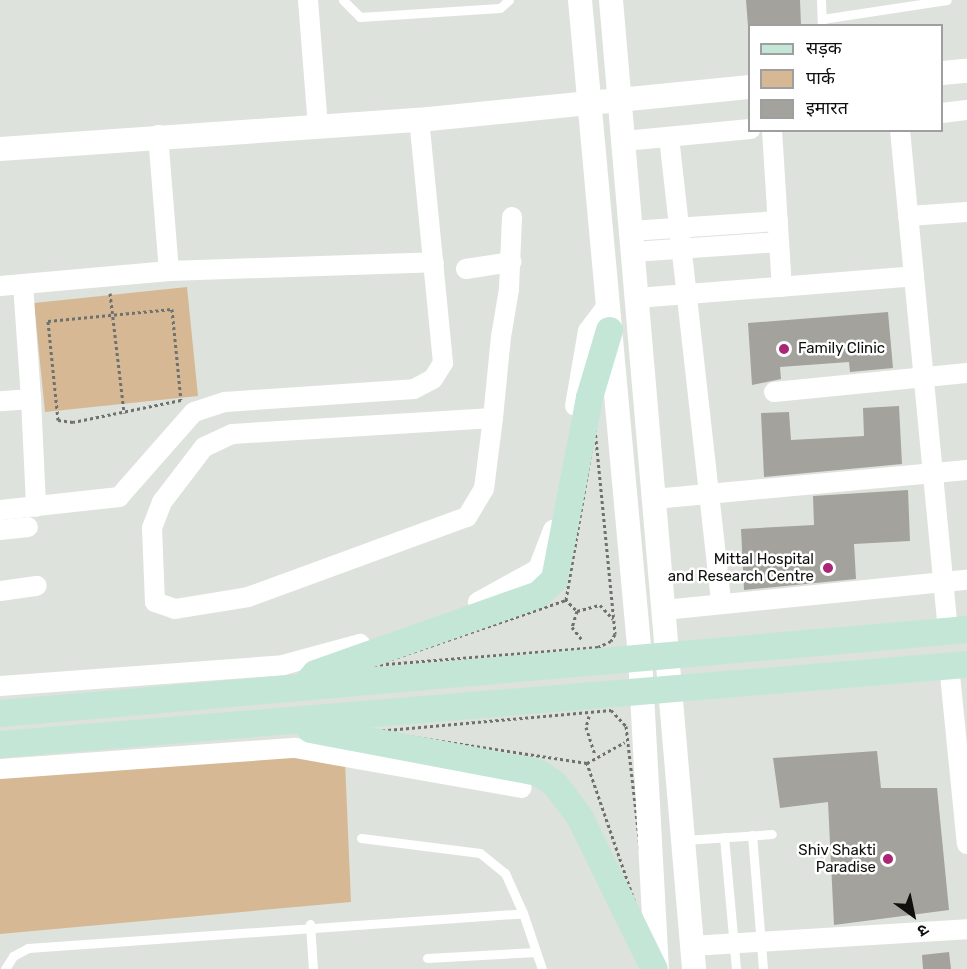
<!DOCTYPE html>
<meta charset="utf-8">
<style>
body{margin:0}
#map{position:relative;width:967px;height:969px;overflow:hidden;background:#dee2dc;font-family:Rubik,"Noto Sans Devanagari",sans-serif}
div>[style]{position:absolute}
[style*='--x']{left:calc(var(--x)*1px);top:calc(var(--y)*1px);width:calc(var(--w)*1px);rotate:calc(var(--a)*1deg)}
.green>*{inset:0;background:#d6b994}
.building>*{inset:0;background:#a3a29c}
.path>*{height:3px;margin-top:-1.5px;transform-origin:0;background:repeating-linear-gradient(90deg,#6f716e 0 3px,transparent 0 6px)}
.service>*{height:9px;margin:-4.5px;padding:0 4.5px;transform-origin:4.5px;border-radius:4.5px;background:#fff}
.minor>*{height:20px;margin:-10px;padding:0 10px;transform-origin:10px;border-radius:10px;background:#fff}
.tertiary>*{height:24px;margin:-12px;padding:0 12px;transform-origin:12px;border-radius:12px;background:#fff}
.secondary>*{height:27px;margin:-13.5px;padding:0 13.5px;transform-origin:13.5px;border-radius:13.5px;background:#c4e6d6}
.dots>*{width:16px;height:16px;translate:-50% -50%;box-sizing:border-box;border:3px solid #fff;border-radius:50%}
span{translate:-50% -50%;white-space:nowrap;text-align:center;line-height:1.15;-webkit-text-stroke:5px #fff;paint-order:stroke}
.poi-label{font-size:15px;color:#0f100e}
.left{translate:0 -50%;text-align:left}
.right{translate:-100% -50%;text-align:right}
.legend{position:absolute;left:748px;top:24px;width:195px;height:108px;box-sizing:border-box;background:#fff;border:2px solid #9f9f9f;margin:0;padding:8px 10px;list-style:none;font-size:18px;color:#0f100e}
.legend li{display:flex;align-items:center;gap:12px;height:30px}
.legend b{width:30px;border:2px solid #9f9f9f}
.north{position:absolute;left:883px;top:885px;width:60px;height:60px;-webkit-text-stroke:4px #fff;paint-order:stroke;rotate:147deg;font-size:16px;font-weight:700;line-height:24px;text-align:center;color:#0f100e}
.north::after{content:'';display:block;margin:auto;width:21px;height:27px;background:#0f100e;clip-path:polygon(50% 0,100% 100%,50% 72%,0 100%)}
</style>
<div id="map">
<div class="green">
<i style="clip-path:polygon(187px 287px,198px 396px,45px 412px,34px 303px)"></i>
<i style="clip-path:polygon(282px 751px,345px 761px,351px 902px,0 934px,0 777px)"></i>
</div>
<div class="building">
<i style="clip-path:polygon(746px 0,800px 0,801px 26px,748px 26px)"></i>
<i style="clip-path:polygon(888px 312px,893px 368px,850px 372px,849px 362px,780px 367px,781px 379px,752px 385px,748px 323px)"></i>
<i style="clip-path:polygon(899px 406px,902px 464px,764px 477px,761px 413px,789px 412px,791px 440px,864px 436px,863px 408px)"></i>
<i style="clip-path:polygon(908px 490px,910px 541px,854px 544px,856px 579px,744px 590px,741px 529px,814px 525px,813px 496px)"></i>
<i style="clip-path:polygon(877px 751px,881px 788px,937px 788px,949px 910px,834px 925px,828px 802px,780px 808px,773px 758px)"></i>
<i style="clip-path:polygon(949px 952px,951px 969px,923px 969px,922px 955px)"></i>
</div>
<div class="path">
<i style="--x:110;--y:293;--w:121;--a:83.3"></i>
<i style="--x:172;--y:309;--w:91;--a:84.4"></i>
<i style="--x:181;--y:400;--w:110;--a:168.5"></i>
<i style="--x:73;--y:422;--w:15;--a:-172"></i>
<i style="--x:58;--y:420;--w:100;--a:-95.8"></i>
<i style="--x:48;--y:321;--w:125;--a:-5.5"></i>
<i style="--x:595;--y:429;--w:206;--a:84.4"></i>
<i style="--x:615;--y:634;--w:8;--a:120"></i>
<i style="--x:611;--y:641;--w:14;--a:155"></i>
<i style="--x:598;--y:647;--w:225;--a:175.4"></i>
<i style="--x:374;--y:665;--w:203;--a:-18.7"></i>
<i style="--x:566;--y:600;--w:173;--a:-80.4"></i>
<i style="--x:565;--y:599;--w:17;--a:45"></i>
<i style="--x:577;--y:611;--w:24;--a:-15"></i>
<i style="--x:600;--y:605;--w:19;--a:47"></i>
<i style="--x:577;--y:611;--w:17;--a:107"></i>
<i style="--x:572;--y:627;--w:16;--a:52"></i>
<i style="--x:611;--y:710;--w:22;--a:47"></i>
<i style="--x:626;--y:726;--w:227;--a:83.4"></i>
<i style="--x:652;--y:952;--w:200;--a:-109"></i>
<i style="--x:587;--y:763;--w:213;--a:-171.4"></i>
<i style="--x:376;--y:731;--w:236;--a:-5.1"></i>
<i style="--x:589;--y:716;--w:11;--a:105"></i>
<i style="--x:586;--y:727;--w:28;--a:72"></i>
<i style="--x:587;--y:763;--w:43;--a:-28.9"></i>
</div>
<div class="service">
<i style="--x:343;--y:0;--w:24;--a:45"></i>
<i style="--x:360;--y:17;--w:140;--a:-3.7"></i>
<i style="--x:500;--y:8;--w:12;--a:-42"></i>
<i style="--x:821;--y:0;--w:23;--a:88"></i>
<i style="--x:822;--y:19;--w:126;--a:-8.6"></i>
<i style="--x:752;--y:835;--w:134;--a:85.3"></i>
<i style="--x:724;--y:837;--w:133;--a:84.8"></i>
<i style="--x:361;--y:838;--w:120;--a:7.2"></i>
<i style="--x:480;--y:853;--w:32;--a:39"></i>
<i style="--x:505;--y:873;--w:44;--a:65.8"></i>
<i style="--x:685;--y:840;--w:87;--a:-3.9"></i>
<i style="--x:310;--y:924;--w:45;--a:86.2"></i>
<i style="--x:427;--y:958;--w:109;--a:-3.2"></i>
<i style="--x:5;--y:969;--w:15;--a:-58"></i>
<i style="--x:13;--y:956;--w:17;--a:-28"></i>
<i style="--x:28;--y:948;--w:496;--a:-4"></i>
<i style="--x:523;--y:913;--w:59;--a:71.3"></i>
</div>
<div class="minor">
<i style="--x:308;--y:0;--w:127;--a:85.5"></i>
<i style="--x:942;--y:113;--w:25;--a:-7"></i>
<i style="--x:772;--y:130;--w:157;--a:86.4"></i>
<i style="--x:900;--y:130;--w:503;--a:84.53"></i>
<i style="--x:158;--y:135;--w:136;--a:85.4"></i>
<i style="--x:669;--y:137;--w:470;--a:83.6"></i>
<i style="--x:624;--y:141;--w:127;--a:-5.4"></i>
<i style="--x:908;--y:216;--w:59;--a:-3.9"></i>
<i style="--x:631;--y:231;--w:147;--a:-3.9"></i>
<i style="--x:633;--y:252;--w:146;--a:-3.9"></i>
<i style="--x:466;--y:269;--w:46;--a:-8.8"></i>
<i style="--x:23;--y:284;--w:147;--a:-5.1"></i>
<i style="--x:169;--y:271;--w:265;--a:-1.9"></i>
<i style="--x:0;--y:286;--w:23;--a:-5"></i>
<i style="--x:23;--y:284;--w:115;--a:86"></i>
<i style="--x:31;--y:399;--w:31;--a:176"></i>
<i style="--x:637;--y:298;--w:278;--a:-4.5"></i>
<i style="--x:774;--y:392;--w:194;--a:-5.6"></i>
<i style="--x:31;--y:399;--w:108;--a:87.3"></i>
<i style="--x:575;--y:406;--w:76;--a:-80.2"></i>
<i style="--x:588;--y:331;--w:31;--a:-53"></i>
<i style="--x:493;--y:418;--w:261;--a:176.5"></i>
<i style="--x:232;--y:434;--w:31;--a:155"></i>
<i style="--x:204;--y:447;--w:69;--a:127.4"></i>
<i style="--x:162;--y:502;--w:28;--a:111"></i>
<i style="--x:152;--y:528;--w:74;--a:87.7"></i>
<i style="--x:155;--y:602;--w:21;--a:19"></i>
<i style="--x:175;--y:609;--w:74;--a:-9.3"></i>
<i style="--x:248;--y:597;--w:233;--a:-20.1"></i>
<i style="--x:467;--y:517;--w:33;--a:-59"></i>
<i style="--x:484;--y:489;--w:72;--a:-82.8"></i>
<i style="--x:493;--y:418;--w:81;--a:-84.4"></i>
<i style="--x:501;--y:337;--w:49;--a:-80.5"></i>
<i style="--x:509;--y:289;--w:72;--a:-87.6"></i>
<i style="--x:654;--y:499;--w:314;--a:-5.3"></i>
<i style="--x:0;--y:510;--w:120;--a:-6.2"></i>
<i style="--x:119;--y:497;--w:113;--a:-48.6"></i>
<i style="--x:194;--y:412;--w:33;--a:-18"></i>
<i style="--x:225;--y:402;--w:189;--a:-3.9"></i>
<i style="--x:414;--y:389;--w:21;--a:-28"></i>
<i style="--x:433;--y:379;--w:19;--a:-58"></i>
<i style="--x:443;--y:363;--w:244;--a:-95.6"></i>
<i style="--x:0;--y:530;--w:28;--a:-6"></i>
<i style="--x:0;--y:591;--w:37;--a:-8"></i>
<i style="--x:478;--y:602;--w:68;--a:-28.8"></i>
<i style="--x:538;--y:569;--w:42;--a:-69"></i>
<i style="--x:664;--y:610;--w:304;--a:-5.7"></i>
<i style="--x:949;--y:665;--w:180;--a:84.3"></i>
<i style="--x:0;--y:686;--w:284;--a:-4.2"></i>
<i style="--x:283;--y:665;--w:80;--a:-15.3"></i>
<i style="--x:0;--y:769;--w:296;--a:-4.1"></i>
<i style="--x:295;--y:748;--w:230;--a:10"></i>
<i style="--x:692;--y:946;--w:276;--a:-3.5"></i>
</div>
<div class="tertiary">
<i style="--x:580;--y:0;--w:660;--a:84.78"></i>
<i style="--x:640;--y:657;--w:312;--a:86.9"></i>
<i style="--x:611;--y:0;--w:973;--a:85.1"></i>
<i style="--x:942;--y:73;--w:25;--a:-5"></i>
<i style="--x:0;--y:149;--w:420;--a:-4"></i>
<i style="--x:419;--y:120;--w:333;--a:-5.7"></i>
</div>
<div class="secondary">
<i style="--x:307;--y:682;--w:12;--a:-48"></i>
<i style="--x:315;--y:673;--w:237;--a:-19.5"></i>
<i style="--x:538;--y:594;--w:22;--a:-43"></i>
<i style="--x:554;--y:579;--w:185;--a:-79.1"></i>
<i style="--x:589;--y:397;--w:70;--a:-73.4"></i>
<i style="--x:0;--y:713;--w:971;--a:-4.96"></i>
<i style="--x:310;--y:729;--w:231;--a:10.7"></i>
<i style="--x:537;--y:772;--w:20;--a:33"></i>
<i style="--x:554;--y:783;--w:41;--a:52.9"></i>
<i style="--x:579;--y:816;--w:170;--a:63.9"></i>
<i style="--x:0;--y:744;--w:970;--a:-4.73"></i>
</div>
<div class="dots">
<i style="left:784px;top:349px;background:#a92774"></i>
<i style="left:828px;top:568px;background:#a92774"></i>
<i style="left:888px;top:859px;background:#a92774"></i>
</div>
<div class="poi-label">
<span class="left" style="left:798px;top:349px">Family Clinic</span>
<span class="right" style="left:814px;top:568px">Mittal Hospital<br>and Research Centre</span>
<span class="right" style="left:876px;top:859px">Shiv Shakti<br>Paradise</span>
</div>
<ul class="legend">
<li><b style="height:8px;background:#c4e6d6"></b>सड़क</li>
<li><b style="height:16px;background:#d6b994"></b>पार्क</li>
<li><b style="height:16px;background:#a3a29c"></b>इमारत</li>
</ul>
<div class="north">उ</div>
</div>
